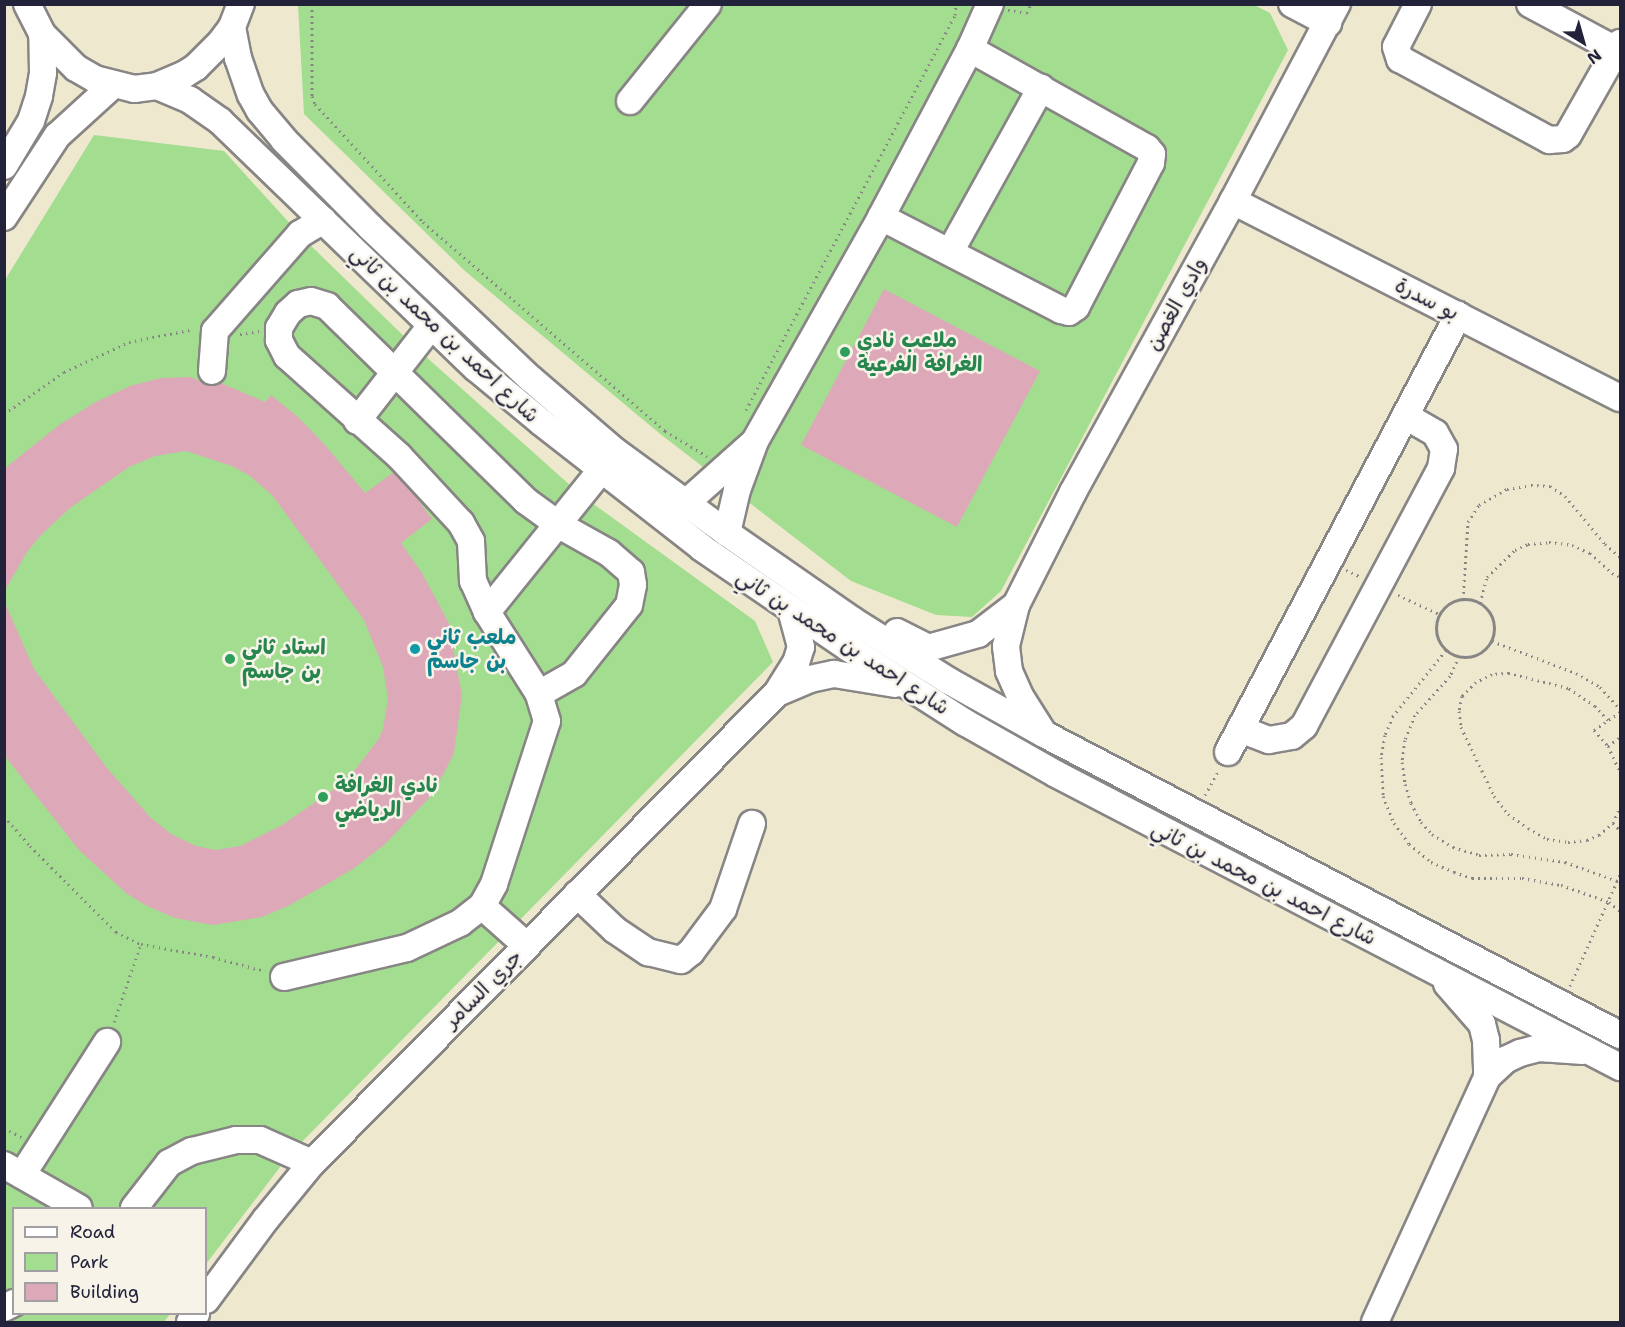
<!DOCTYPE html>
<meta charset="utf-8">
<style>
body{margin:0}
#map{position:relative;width:1625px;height:1327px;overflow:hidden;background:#eee8cf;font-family:"Shantell Sans","Playpen Sans Arabic",sans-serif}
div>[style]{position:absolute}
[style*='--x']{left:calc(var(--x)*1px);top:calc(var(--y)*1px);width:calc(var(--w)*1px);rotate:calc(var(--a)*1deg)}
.green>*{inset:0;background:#a3dd8f}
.building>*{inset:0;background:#dda9b9}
.path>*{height:3px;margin-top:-1.5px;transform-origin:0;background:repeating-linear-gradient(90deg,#888585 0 1.5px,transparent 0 6px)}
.path>.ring{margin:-1.5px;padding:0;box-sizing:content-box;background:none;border:3px solid #888585;border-radius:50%}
.roads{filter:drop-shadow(2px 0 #888585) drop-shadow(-2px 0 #888585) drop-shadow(0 2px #888585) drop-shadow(0 -2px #888585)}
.minor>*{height:26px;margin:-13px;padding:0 13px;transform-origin:13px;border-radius:13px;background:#fff}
.dots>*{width:16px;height:16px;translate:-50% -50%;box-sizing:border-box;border:3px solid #f7f3e8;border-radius:50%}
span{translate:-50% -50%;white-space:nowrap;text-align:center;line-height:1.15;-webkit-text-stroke:5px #f7f3e8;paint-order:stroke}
.street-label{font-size:21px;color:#22223b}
.leisure-label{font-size:21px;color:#27864d;font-weight:700}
.left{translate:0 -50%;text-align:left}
.culture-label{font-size:21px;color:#0d838f;font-weight:700}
.frame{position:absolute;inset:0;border:6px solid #22223b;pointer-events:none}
.legend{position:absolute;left:12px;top:1207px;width:195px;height:108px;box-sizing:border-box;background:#f7f3e8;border:2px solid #a29fa3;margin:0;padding:8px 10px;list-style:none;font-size:18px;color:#22223b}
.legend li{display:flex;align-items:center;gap:12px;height:30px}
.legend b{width:30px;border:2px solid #a29fa3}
.north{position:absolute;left:1553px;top:12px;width:60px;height:60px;-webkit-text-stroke:4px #f7f3e8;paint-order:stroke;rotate:143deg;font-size:16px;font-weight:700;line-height:24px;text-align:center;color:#22223b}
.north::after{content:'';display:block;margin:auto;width:21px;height:27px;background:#22223b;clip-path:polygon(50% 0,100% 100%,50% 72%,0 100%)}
</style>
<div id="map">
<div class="green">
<i style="clip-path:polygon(298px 5px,1254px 5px,1270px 13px,1288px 50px,1001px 591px,972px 617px,936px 615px,851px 581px,659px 433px,465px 271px,304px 114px)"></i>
<i style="clip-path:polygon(94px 135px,224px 151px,304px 239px,414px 346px,581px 495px,755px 621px,773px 662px,290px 1154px,206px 1264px,206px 1208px,14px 1208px,14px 1314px,170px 1314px,164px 1322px,5px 1322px,5px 280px)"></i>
</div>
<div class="building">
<i style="clip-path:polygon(884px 289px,1040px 371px,957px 527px,801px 445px)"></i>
<i style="clip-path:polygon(191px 377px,210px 386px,221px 383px,265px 402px,271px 395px,299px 418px,325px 445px,365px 493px,394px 472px,413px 493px,432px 519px,401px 543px,422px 573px,460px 644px,453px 647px,462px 695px,454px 753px,443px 775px,432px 795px,384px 845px,353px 869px,290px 905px,262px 917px,213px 925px,175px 918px,145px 905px,126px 893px,79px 850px,4px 755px,5px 603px,34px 669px,107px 768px,150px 817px,171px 834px,196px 846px,216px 850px,240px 846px,282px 825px,336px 788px,355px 770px,378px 740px,383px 729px,388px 699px,383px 667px,364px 620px,272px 495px,250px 476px,232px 466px,186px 451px,155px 456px,129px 467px,70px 508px,41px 535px,27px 552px,4px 592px,4px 469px,59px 425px,94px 403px,130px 386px,161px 378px)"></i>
</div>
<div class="path">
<i style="--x:312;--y:4;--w:92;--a:90"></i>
<i style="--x:312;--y:96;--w:9;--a:69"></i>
<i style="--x:315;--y:104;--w:160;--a:47.5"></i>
<i style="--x:423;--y:222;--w:320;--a:40.8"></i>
<i style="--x:665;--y:431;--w:49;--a:30.8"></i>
<i style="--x:1008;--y:10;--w:19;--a:9"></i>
<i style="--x:1027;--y:13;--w:10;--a:-66"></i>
<i style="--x:240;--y:334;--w:20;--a:-9"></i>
<i style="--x:746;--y:410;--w:447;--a:-62.1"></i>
<i style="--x:955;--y:15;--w:11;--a:-85"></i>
<i style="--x:4;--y:414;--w:73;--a:-35"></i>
<i style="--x:64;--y:372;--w:72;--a:-24.8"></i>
<i style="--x:129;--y:342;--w:66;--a:-11.3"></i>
<i style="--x:1346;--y:570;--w:14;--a:25"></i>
<i style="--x:1398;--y:595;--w:45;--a:24.9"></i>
<i style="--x:1463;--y:599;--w:77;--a:-86.3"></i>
<i style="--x:1468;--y:522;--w:20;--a:-57"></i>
<i style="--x:1479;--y:505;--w:32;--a:-30"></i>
<i style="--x:1507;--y:489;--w:24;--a:-9"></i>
<i style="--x:1531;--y:485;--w:19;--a:3"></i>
<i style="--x:1550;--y:486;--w:18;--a:34"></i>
<i style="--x:1565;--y:496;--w:62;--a:50.2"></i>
<i style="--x:1605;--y:544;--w:20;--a:41"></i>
<i class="ring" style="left:1436px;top:599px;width:55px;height:55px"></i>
<i style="--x:1480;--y:603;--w:27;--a:-75"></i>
<i style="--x:1487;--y:577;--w:39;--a:-44"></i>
<i style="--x:1515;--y:550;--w:14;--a:-25"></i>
<i style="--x:1528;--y:544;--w:21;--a:-5"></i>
<i style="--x:1549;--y:542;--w:23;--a:7"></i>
<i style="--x:1572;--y:545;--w:20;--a:24"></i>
<i style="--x:1590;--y:553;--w:30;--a:42"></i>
<i style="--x:1612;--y:573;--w:9;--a:27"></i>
<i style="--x:1492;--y:641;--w:90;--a:20.9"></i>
<i style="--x:1576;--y:673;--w:28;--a:30"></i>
<i style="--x:1600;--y:687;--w:30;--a:48"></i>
<i style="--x:1446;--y:650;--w:85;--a:128.8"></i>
<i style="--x:1393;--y:716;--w:21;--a:113"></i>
<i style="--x:1385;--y:735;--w:22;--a:100"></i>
<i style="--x:1381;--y:757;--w:39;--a:87"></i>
<i style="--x:1383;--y:796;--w:29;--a:68"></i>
<i style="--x:1394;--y:823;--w:26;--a:54"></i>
<i style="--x:1409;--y:844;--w:28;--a:39"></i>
<i style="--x:1431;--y:862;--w:25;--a:23"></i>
<i style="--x:1454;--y:872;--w:19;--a:18"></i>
<i style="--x:1472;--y:878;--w:50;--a:0"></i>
<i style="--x:1522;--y:878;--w:40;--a:10"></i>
<i style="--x:1561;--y:885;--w:51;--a:19.5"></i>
<i style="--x:1609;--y:902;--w:14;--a:39"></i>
<i style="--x:1459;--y:656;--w:22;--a:114"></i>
<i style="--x:1450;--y:676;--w:52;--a:131.9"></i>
<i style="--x:1415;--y:715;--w:27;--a:112"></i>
<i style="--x:1405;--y:740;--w:22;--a:98"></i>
<i style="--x:1402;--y:762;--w:22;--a:82"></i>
<i style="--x:1405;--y:784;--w:20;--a:72"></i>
<i style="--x:1411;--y:803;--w:21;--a:62"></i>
<i style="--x:1421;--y:822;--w:16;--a:47"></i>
<i style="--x:1432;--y:834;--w:25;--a:32"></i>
<i style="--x:1453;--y:847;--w:27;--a:17"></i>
<i style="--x:1479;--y:855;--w:32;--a:-2"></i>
<i style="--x:1511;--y:854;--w:55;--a:8.4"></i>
<i style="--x:1565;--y:862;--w:59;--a:20"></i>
<i style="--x:1620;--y:712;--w:32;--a:145"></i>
<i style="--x:1594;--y:730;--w:21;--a:49"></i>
<i style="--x:1608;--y:746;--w:29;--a:65"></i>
<i style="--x:1608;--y:720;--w:19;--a:-133"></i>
<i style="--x:1595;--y:706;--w:32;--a:-146"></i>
<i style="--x:1568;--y:688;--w:61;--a:-165.7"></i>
<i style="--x:1509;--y:673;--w:17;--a:177"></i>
<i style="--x:1492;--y:674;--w:18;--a:153"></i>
<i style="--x:1476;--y:682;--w:20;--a:135"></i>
<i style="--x:1462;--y:696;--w:15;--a:101"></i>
<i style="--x:1459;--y:711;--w:16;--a:83"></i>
<i style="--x:1461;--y:727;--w:76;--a:64.4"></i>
<i style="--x:1494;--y:796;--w:23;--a:52"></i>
<i style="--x:1508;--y:814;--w:24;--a:35"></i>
<i style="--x:1528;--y:828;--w:22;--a:30"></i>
<i style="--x:1547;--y:839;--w:21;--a:8"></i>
<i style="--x:1568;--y:842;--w:19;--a:-6"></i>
<i style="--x:1587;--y:840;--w:13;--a:-23"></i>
<i style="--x:1599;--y:835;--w:18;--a:-41"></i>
<i style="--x:1613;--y:823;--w:17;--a:-66"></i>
<i style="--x:1608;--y:746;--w:15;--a:-37"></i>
<i style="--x:1205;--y:795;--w:29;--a:-61"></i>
<i style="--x:4;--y:816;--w:40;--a:49"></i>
<i style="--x:30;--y:846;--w:122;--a:45"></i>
<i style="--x:116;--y:932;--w:28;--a:26"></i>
<i style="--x:141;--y:944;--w:73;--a:10.2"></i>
<i style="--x:213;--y:957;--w:54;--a:15.1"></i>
<i style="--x:1613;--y:823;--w:10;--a:45"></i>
<i style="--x:1570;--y:986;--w:122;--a:-65.8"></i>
<i style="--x:114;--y:1022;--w:83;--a:-70.9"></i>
<i style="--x:4;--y:1128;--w:20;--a:27"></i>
</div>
<div class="roads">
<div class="minor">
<i style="--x:27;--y:4;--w:34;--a:63"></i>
<i style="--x:42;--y:34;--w:48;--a:45"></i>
<i style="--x:76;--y:68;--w:22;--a:30"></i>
<i style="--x:95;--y:79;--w:40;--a:14.4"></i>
<i style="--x:134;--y:89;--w:23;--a:-7"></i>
<i style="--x:157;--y:86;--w:30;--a:-23"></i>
<i style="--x:185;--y:74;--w:13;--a:-32"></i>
<i style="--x:196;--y:67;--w:34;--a:-45"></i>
<i style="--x:220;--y:43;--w:20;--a:-53"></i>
<i style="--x:232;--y:27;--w:25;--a:-69"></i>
<i style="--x:1292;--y:4;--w:41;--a:27.8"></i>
<i style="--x:1418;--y:4;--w:48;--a:117.1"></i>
<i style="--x:1396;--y:47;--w:13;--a:72"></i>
<i style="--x:1400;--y:59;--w:170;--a:28.5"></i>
<i style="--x:1549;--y:140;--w:14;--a:-4"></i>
<i style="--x:1563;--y:139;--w:6;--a:-39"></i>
<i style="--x:1568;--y:135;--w:106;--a:-60.5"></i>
<i style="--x:1530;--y:4;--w:98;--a:28.1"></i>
<i style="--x:232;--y:27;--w:32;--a:79"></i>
<i style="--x:238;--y:58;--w:39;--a:71"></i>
<i style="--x:251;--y:95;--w:18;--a:61"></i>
<i style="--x:260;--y:111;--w:38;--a:50"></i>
<i style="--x:284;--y:140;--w:122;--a:45.3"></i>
<i style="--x:370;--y:227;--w:221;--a:43.4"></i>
<i style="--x:531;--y:379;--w:112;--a:40.7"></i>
<i style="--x:616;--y:452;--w:137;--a:36.1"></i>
<i style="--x:727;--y:533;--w:152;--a:34.8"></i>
<i style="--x:852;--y:620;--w:115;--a:32.2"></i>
<i style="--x:949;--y:681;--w:109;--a:29.2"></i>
<i style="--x:1044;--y:734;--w:650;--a:27.59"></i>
<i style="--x:157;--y:86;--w:36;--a:23"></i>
<i style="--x:190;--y:100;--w:37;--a:35"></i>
<i style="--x:220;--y:121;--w:356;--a:44"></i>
<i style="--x:476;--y:368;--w:85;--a:39.7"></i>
<i style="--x:541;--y:422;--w:204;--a:38"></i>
<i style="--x:702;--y:548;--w:176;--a:34.3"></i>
<i style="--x:847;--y:647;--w:141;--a:32.6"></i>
<i style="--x:966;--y:723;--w:103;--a:29.5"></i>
<i style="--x:1056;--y:774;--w:636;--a:27.45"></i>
<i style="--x:630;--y:101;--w:124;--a:-51.2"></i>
<i style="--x:4;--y:166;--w:52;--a:-59"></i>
<i style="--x:31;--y:121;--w:26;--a:-72"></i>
<i style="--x:39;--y:96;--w:23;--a:-80"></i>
<i style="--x:43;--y:73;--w:39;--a:-91"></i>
<i style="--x:1233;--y:201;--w:434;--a:27"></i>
<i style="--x:4;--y:217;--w:97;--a:-56.8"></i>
<i style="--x:57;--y:136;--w:74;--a:-42.3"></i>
<i style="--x:881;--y:217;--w:203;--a:27.3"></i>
<i style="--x:1061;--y:310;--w:8;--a:14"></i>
<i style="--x:1069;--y:312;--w:9;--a:-36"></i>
<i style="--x:1076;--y:307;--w:162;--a:-62.5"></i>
<i style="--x:1151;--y:163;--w:9;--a:-84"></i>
<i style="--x:1152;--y:154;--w:8;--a:-130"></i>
<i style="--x:1147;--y:148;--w:203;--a:-150.8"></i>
<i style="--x:950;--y:252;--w:188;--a:-61"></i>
<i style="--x:212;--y:371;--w:40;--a:-85.7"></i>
<i style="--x:215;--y:331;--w:129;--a:-48.8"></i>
<i style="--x:300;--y:234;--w:27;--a:-31"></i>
<i style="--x:357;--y:421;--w:120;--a:-52.1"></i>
<i style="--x:687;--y:502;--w:86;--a:-41.7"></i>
<i style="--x:727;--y:533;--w:44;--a:-76.9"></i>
<i style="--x:737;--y:490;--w:52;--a:-69.8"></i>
<i style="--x:755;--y:441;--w:257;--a:-60.6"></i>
<i style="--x:881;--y:217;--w:190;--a:-62.1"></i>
<i style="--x:970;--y:49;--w:49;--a:-66"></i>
<i style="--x:487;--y:612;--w:34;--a:-114"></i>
<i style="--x:473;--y:581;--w:40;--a:-92.9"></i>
<i style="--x:471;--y:541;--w:21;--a:-119"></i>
<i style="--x:461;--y:523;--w:91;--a:-132.8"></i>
<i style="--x:399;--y:456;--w:150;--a:-138.2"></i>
<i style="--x:287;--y:356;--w:18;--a:-117"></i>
<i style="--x:279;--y:340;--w:12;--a:-90"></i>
<i style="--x:279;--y:328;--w:17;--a:-59"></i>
<i style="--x:288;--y:313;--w:13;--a:-42"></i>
<i style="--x:298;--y:304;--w:13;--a:-13"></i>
<i style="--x:311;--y:301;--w:17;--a:17"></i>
<i style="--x:327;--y:306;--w:279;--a:44.4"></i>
<i style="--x:526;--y:501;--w:41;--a:36"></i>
<i style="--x:559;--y:525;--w:57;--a:29.2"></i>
<i style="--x:609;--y:553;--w:29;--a:41"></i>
<i style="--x:631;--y:572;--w:13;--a:81"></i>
<i style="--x:633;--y:585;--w:20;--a:101"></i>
<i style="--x:629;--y:605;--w:88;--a:128.6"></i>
<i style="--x:574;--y:674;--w:40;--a:150.3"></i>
<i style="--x:897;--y:632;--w:35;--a:27"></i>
<i style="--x:928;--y:648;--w:52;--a:-15.6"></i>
<i style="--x:978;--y:634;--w:48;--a:-37.3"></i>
<i style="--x:777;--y:693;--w:36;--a:-23"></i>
<i style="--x:810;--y:679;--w:25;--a:-12"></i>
<i style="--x:834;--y:674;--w:62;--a:9.3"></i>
<i style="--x:1240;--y:729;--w:31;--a:21"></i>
<i style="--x:1269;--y:740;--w:23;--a:-10"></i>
<i style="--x:1292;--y:736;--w:16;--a:-40"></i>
<i style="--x:1304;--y:726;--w:292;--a:-62"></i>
<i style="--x:1441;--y:468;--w:19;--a:-81"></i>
<i style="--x:1444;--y:449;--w:18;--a:-119"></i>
<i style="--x:1435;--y:433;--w:34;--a:-150"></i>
<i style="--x:1042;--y:731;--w:41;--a:-122.2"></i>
<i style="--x:1020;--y:696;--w:27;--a:-114"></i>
<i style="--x:1009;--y:671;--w:25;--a:-97"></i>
<i style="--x:1006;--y:646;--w:42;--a:-76.3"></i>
<i style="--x:1016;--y:605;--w:127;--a:-63.2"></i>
<i style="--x:1073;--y:492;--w:332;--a:-61.2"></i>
<i style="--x:1233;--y:201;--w:223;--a:-62.2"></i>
<i style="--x:1228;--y:752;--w:494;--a:-62.2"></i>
<i style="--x:577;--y:894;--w:52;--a:43.5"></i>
<i style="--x:615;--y:930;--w:40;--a:34"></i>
<i style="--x:648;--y:952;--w:34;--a:14"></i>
<i style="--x:681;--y:960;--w:13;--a:-39"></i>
<i style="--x:691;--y:952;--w:54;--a:-53.3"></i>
<i style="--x:723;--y:909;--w:90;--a:-71.2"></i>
<i style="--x:482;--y:906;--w:59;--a:41.6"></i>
<i style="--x:284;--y:977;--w:126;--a:-13.3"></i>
<i style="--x:407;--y:948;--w:59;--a:-25.3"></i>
<i style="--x:460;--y:923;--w:28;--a:-38"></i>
<i style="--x:482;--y:906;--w:25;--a:-61"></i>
<i style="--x:494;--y:884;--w:171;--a:-72"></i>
<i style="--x:547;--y:721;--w:28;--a:-107"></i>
<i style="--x:539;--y:694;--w:97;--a:-122.4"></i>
<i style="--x:487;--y:612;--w:182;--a:-51.2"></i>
<i style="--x:1447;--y:984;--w:53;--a:48.8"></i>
<i style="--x:1482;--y:1024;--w:16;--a:76"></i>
<i style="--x:1486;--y:1040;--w:37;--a:88"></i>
<i style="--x:1487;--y:1077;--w:25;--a:-43"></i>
<i style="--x:1505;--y:1060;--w:17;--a:-25"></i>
<i style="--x:1520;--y:1053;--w:20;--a:-15"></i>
<i style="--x:1539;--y:1048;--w:44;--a:3.9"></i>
<i style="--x:4;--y:1165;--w:86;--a:29.8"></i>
<i style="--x:22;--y:1175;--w:158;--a:-57.4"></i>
<i style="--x:134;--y:1208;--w:57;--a:-52.1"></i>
<i style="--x:169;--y:1163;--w:26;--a:-28"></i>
<i style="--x:192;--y:1151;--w:45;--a:-14"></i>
<i style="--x:236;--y:1140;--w:24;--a:0"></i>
<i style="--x:260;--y:1140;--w:57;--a:23.9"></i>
<i style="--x:206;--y:1300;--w:101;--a:-53.5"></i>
<i style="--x:266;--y:1219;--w:72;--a:-50.6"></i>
<i style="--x:312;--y:1163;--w:661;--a:-45.31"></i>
<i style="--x:777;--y:693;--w:36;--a:-58"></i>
<i style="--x:796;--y:663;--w:17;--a:-73"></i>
<i style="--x:801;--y:647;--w:38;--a:-105"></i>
<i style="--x:4;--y:1308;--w:11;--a:-27"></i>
<i style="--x:190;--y:1322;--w:10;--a:-53"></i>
<i style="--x:1375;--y:1322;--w:269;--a:-65.4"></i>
</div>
</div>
<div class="dots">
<i style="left:845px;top:352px;background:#2e9e5b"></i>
<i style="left:415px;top:649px;background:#0f9aa8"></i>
<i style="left:230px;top:659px;background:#2e9e5b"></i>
<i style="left:323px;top:797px;background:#2e9e5b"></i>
</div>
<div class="street-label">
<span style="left:1427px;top:299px;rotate:27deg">بو سدرة</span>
<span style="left:1176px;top:304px;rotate:-61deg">وادي الغصن</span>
<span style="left:445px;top:334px;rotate:43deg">شارع احمد بن محمد بن ثاني</span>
<span style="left:843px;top:642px;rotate:33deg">شارع احمد بن محمد بن ثاني</span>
<span style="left:1264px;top:883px;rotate:27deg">شارع احمد بن محمد بن ثاني</span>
<span style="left:483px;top:989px;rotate:-45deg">جري السامر</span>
</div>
<div class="leisure-label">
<span class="left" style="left:857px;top:352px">ملاعب نادي<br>الغرافة الفرعية</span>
<span class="left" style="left:242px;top:659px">استاد ثاني<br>بن جاسم</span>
<span class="left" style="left:335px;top:797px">نادي الغرافة<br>الرياضي</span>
</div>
<div class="culture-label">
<span class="left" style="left:427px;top:649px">ملعب ثاني<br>بن جاسم</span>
</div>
<div class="frame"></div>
<ul class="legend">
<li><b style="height:8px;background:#fff"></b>Road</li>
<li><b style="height:16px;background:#a3dd8f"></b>Park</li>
<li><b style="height:16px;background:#dda9b9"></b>Building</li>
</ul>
<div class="north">N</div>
</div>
